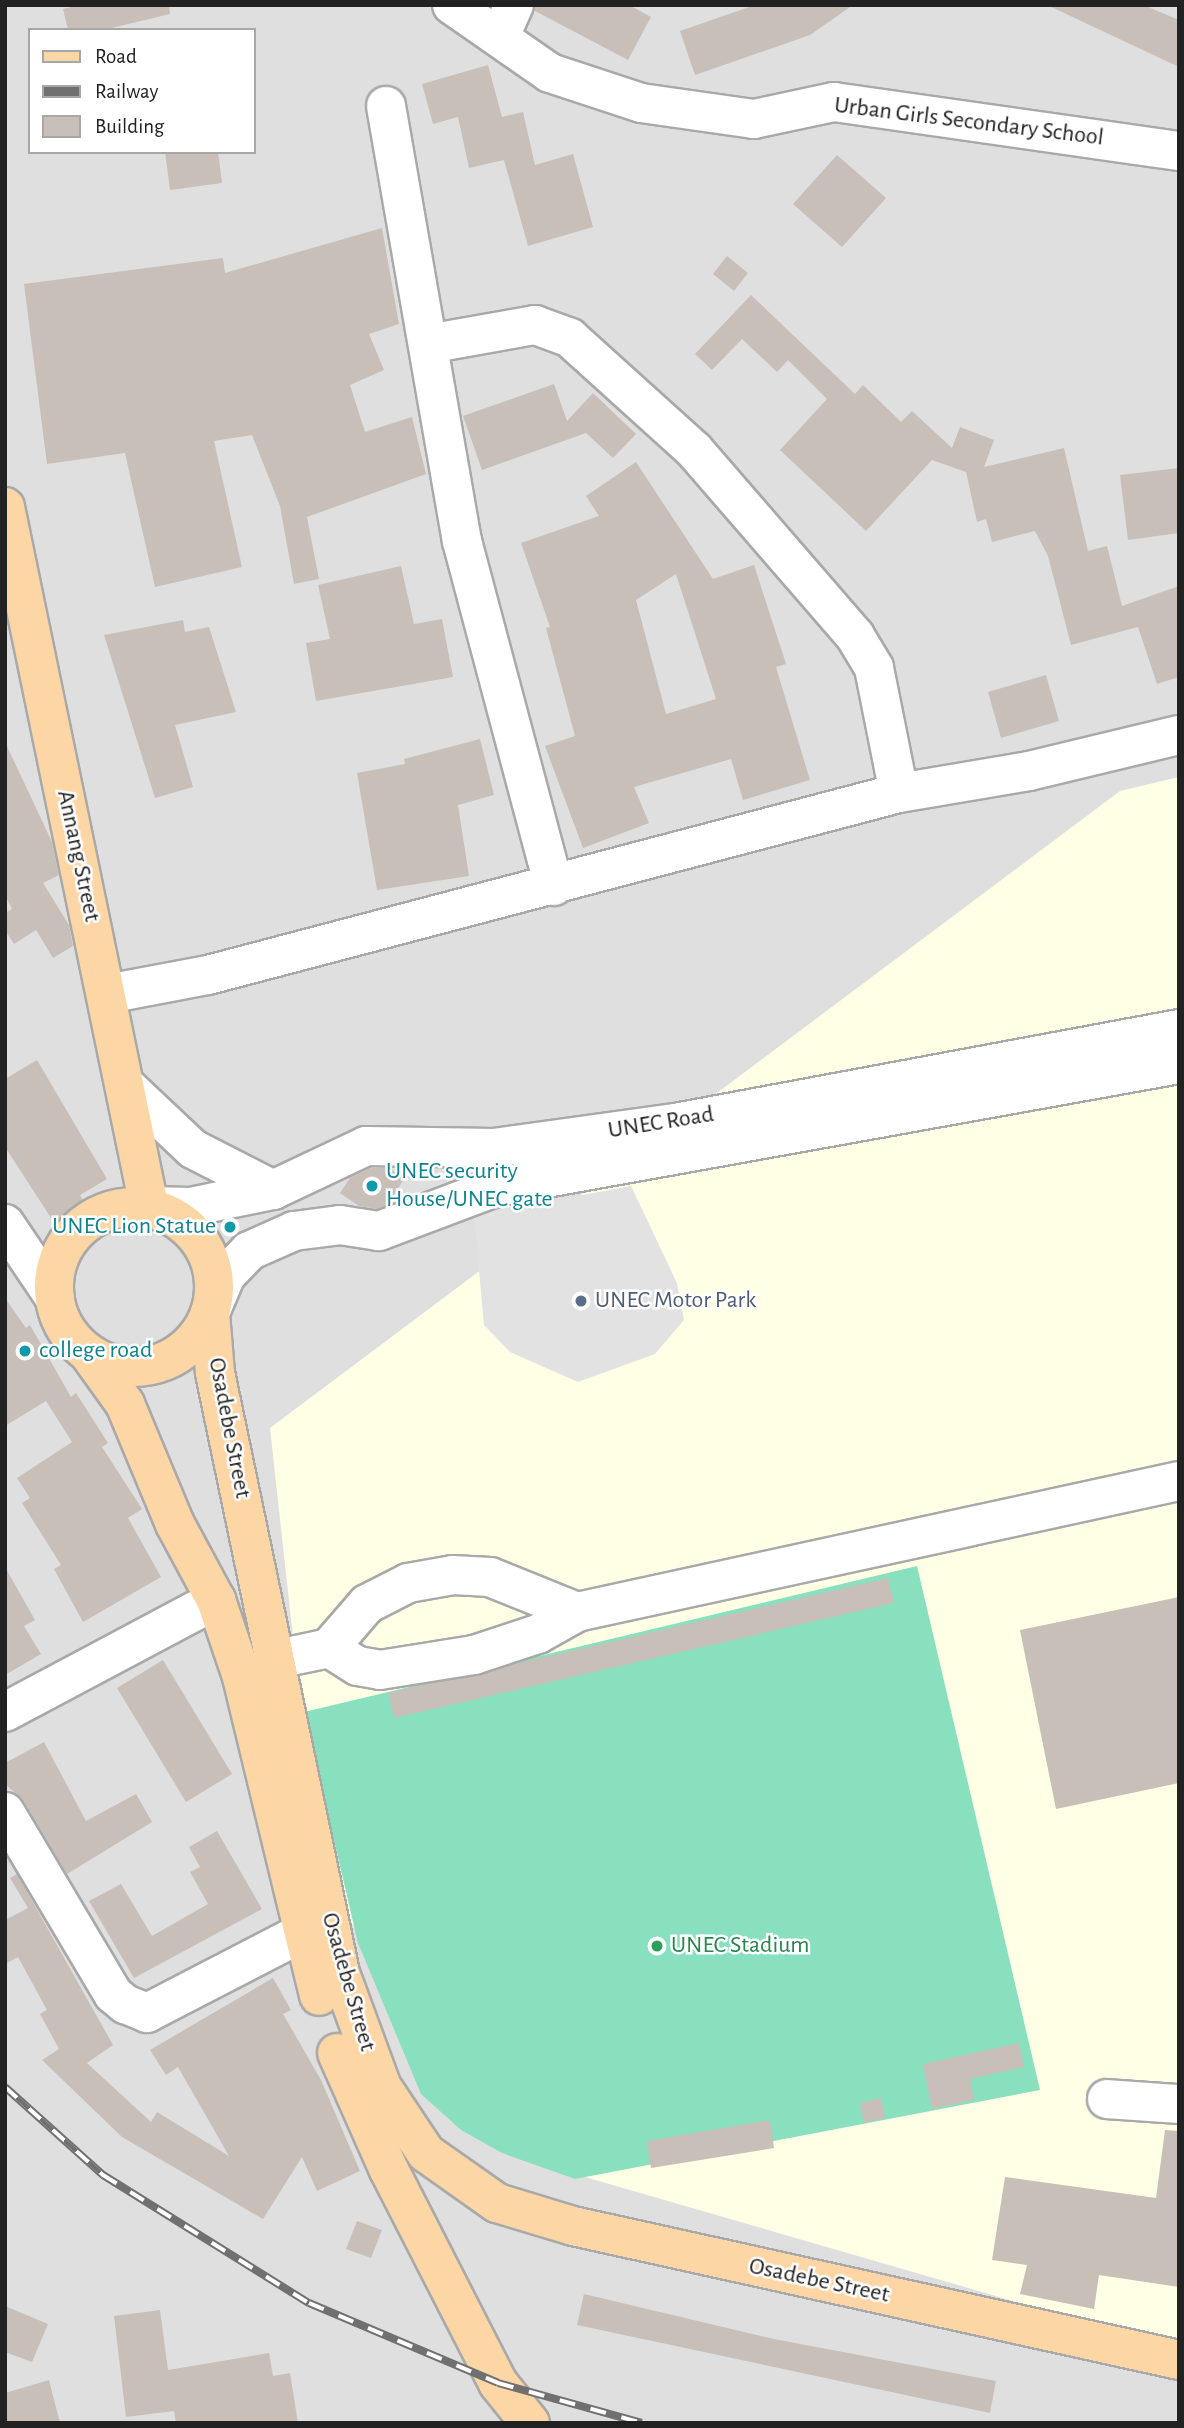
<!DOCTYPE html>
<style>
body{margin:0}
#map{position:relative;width:1184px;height:2428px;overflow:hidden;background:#f2efe9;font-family:"Alegreya Sans",sans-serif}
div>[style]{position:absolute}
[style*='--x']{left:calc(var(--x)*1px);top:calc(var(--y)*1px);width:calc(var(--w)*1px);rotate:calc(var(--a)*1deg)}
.residential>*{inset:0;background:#e0dfdf}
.education>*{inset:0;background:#ffffe5}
.pitch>*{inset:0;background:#88e0be}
.parking>*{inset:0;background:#e2e2e2}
.building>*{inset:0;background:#c7bfb8}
.roads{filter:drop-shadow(2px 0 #a9a9a9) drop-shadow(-2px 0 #a9a9a9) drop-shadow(0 2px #a9a9a9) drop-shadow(0 -2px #a9a9a9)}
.minor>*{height:38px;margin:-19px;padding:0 19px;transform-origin:19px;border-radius:19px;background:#fff}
.major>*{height:38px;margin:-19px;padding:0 19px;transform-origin:19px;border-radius:19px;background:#fcd6a4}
.major>.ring{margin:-19px;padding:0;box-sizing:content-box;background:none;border:38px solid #fcd6a4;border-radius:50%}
.rail>*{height:8px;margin-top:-4px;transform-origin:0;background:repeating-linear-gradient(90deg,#fff 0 16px,#707070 0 32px);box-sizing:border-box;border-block:2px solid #707070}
.dots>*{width:19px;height:19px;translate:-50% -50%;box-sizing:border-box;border:4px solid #fff;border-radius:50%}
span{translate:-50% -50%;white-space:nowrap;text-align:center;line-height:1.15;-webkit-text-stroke:5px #fff;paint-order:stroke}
.street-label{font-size:24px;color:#222}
.culture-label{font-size:24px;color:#0d838f}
.left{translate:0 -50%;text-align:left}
.right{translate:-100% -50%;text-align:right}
.service-label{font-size:24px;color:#4e5e75}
.leisure-label{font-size:24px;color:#27864d}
.frame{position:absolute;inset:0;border:7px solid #222;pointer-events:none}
.legend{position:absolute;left:28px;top:28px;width:228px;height:126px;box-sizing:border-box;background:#fff;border:2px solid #a7a7a7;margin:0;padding:9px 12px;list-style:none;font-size:21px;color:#222}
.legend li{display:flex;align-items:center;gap:14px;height:35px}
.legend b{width:35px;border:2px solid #a7a7a7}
</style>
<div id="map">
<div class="residential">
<i style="clip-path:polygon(evenodd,5px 5px,1179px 5px,1179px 2423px,5px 2423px,5px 5px,30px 30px,254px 30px,254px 152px,30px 152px,30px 30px)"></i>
</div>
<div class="education">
<i style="clip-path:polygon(1179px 777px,1179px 2349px,502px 2153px,319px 1873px,270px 1428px,1120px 791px)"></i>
</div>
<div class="pitch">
<i style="clip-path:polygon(917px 1566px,1040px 2090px,575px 2179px,502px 2153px,461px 2130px,421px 2094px,358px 1943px,304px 1712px)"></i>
</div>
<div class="parking">
<i style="clip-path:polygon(631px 1186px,677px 1283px,684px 1320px,655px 1354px,578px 1382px,510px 1352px,484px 1325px,474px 1215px)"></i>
</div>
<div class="building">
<i style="clip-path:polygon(80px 5px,169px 5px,170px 14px,103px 30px,68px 30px,63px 9px)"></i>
<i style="clip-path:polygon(535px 5px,629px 5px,651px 17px,628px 60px,535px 11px)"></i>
<i style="clip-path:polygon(755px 5px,853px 5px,810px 35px,695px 75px,680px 31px)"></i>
<i style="clip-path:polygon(1047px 5px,1143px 5px,1179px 20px,1179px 67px)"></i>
<i style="clip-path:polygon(488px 65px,502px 117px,523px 112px,535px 165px,573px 154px,593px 227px,528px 246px,504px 160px,469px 168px,458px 117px,433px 124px,422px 84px)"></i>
<i style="clip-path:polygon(165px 152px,218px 152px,222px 183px,170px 190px)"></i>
<i style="clip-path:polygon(837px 155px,886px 198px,842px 247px,793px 204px)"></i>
<i style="clip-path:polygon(382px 228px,399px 324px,369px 334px,384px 370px,350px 385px,365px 432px,412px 417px,426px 474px,307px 517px,319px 579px,294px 584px,280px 506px,252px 435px,214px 441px,242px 567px,155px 587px,125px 453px,47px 464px,24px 284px,223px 258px,225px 273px)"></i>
<i style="clip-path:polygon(727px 256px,748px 273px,734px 291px,713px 274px)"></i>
<i style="clip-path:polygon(751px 295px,855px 394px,863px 385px,901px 422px,912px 411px,952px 448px,960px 427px,994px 440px,984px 467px,1064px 448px,1088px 551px,1107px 546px,1122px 606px,1179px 586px,1179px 677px,1157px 684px,1138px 627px,1071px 645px,1048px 556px,1035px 531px,992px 542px,986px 519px,977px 522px,966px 472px,932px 460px,866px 531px,780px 450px,827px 399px,788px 360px,777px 372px,742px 339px,712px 370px,695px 354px)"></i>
<i style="clip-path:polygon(554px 384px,567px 421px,593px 393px,636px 434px,613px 458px,586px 433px,482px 470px,463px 416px)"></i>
<i style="clip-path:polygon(evenodd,636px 462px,713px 579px,754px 565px,786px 664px,776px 667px,810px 780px,743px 800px,731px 759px,634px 787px,649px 823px,583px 848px,545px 746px,575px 736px,546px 628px,550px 627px,521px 543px,599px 516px,586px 496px,636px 462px,676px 574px,716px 699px,666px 714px,636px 600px,676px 574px)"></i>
<i style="clip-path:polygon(1179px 468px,1179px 533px,1128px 540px,1120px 475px)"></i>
<i style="clip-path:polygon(401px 566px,414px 624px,442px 619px,453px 677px,316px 701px,306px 643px,330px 639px,318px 585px)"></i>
<i style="clip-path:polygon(183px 620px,185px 632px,209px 627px,236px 712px,175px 725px,193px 787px,155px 798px,104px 635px)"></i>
<i style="clip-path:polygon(1046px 675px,1059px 721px,1001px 738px,988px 692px)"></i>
<i style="clip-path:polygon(480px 739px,494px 795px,458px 805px,469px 876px,377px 890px,357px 773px,405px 764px,404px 759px)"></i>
<i style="clip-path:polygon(5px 742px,52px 842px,59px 875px,43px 883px,69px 925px,73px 946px,53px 958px,36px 930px,14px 944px,5px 930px,5px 913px,12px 909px,5px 895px)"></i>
<i style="clip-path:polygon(37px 1060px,107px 1179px,80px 1195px,85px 1204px,55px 1224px,5px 1147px,5px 1079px)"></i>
<i style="clip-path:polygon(371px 1168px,389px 1168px,404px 1179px,387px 1205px,377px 1209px,359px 1206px,340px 1193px,350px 1178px)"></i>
<i style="clip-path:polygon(5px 1298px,26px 1328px,30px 1325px,71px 1397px,76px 1393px,108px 1443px,102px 1447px,142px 1509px,128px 1518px,161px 1577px,83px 1622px,54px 1569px,61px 1565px,22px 1503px,30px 1498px,17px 1478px,72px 1442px,46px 1401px,5px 1426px)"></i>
<i style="clip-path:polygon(5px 1567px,35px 1620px,24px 1626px,41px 1654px,5px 1675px)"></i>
<i style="clip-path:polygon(888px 1578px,894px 1603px,394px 1718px,388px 1693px)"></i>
<i style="clip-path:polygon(1179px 1597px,1179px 1783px,1056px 1809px,1020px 1630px)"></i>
<i style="clip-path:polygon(163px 1660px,232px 1774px,186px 1802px,117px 1688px)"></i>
<i style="clip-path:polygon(44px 1742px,86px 1821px,136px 1794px,152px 1822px,67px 1874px,24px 1801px,5px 1784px,5px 1763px)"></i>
<i style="clip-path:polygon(217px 1831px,262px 1909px,134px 1978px,89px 1901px,121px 1884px,152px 1936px,208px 1904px,190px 1872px,200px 1867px,189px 1847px)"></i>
<i style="clip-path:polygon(17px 1874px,113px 2045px,87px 2063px,151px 2122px,157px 2112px,229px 2156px,178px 2067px,166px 2075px,150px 2050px,273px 1978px,291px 2010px,283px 2014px,321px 2080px,360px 2171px,317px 2191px,302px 2157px,263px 2219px,122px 2137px,42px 2060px,59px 2049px,40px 2014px,47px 2010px,18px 1957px,5px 1964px,5px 1920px,28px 1908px,10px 1878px)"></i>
<i style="clip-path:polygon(1019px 2043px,1024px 2067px,970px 2079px,974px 2100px,932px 2109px,923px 2064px)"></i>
<i style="clip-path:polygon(881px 2098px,885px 2118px,864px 2123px,860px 2103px)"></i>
<i style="clip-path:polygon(770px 2120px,774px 2148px,651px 2168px,647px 2141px)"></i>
<i style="clip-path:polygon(1165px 2130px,1179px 2131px,1179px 2287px,1099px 2275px,1094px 2309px,1020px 2294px,1027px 2265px,992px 2260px,1005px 2177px,1156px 2198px)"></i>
<i style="clip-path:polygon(357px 2221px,382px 2230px,371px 2258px,346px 2249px)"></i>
<i style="clip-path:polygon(584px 2294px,774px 2339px,996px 2381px,990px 2413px,577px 2325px)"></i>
<i style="clip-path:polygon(5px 2306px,48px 2324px,32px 2362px,5px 2352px)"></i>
<i style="clip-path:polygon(160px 2310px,168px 2370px,269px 2353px,273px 2376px,290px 2373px,298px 2423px,176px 2423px,174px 2411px,126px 2417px,114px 2316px)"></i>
<i style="clip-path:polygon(49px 2380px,60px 2423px,5px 2423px,5px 2393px)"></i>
</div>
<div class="roads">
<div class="minor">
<i style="--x:452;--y:5;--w:119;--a:34.8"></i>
<i style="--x:550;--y:73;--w:96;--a:18.2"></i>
<i style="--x:641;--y:103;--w:114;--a:8.1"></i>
<i style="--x:754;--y:119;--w:82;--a:-12"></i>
<i style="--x:834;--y:102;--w:348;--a:8.1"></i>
<i style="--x:501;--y:34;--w:32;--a:-66"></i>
<i style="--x:386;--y:106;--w:442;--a:80.1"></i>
<i style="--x:462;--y:541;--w:357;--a:75.1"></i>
<i style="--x:428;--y:344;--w:109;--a:-10.1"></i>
<i style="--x:535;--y:325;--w:37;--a:20"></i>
<i style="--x:570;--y:338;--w:167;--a:42.1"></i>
<i style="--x:694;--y:450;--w:246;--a:49.1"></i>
<i style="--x:855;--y:636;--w:37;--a:59"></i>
<i style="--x:874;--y:668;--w:127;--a:78.7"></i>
<i style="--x:107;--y:994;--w:103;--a:-10.7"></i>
<i style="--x:208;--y:975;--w:715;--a:-14.76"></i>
<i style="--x:899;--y:793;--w:132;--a:-9.6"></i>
<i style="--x:1029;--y:771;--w:154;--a:-13.5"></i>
<i style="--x:125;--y:1085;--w:93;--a:43.3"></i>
<i style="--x:193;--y:1149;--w:90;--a:27.1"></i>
<i style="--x:149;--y:1206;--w:41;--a:1.4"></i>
<i style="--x:190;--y:1207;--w:85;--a:-11.6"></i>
<i style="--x:273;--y:1190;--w:103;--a:-25.3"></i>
<i style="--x:366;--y:1146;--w:128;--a:0.9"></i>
<i style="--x:494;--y:1148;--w:183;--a:-7.9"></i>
<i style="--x:675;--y:1123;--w:513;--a:-10.56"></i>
<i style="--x:5;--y:1224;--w:89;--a:56"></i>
<i style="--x:210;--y:1313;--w:41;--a:-67.2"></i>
<i style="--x:226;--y:1275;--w:33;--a:-46"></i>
<i style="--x:249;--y:1251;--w:49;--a:-24"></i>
<i style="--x:294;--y:1231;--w:46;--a:-7.4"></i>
<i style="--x:340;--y:1225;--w:39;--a:9"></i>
<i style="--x:379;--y:1231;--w:125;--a:-20.6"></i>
<i style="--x:496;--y:1187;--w:694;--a:-10.21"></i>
<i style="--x:329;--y:1648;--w:34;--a:32"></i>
<i style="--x:358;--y:1666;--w:22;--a:10"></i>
<i style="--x:380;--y:1670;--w:95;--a:-9.1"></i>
<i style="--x:474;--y:1655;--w:67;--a:-18.2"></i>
<i style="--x:538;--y:1634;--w:45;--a:-29.4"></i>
<i style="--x:577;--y:1612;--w:616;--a:-12.28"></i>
<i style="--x:277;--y:1659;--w:53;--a:-11.9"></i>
<i style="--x:329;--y:1648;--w:58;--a:-49.2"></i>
<i style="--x:367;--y:1604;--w:46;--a:-27.1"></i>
<i style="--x:408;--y:1583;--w:46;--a:-10.1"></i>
<i style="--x:453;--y:1575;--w:37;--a:3"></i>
<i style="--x:490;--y:1577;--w:94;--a:21.9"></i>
<i style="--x:5;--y:1712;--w:239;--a:-28"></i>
<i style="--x:5;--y:1812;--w:212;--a:59.3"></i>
<i style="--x:113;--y:1994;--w:16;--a:40"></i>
<i style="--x:125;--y:2004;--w:24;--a:22"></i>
<i style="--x:147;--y:2013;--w:176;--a:-27.4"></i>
<i style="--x:1107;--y:2099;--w:72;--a:4"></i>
</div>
<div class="major">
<i style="--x:5;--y:507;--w:714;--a:78.36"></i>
<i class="ring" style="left:54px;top:1207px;width:122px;height:122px"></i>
<i style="--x:210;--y:1313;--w:60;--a:85.2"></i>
<i style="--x:215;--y:1373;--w:613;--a:78.23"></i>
<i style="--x:340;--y:1973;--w:121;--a:69.8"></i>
<i style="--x:382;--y:2087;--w:79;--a:56.3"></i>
<i style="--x:426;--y:2153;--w:87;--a:35.2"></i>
<i style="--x:497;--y:2203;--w:79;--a:16.8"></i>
<i style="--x:573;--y:2226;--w:621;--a:12.47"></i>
<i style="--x:89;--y:1354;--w:62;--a:54.2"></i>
<i style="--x:125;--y:1404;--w:130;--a:67.4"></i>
<i style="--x:175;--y:1524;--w:86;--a:61.7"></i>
<i style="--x:216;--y:1600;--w:81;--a:71.3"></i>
<i style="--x:242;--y:1677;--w:328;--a:76.4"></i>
<i style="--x:337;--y:2053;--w:126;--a:66.1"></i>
<i style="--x:388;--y:2168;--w:242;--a:62.9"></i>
<i style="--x:498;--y:2383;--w:51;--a:51.3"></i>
</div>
</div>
<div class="rail">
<i style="--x:5;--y:2087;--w:132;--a:41.9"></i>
<i style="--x:103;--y:2175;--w:243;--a:31.9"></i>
<i style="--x:309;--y:2303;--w:205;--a:22.9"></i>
<i style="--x:498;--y:2383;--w:149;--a:15.5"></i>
</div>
<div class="dots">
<i style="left:372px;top:1186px;background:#0f9aa8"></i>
<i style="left:230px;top:1227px;background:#0f9aa8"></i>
<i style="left:581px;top:1301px;background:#5c6f8a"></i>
<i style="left:25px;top:1351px;background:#0f9aa8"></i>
<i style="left:657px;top:1946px;background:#2e9e5b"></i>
</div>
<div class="street-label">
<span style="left:969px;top:122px;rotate:7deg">Urban Girls Secondary School</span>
<span style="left:78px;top:856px;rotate:78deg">Annang Street</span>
<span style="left:661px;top:1123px;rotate:-9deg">UNEC Road</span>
<span style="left:229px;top:1428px;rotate:79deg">Osadebe Street</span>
<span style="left:348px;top:1982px;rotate:74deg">Osadebe Street</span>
<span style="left:819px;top:2281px;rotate:12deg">Osadebe Street</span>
</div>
<div class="culture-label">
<span class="left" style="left:386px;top:1186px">UNEC security<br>House/UNEC gate</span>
<span class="right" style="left:216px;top:1227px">UNEC Lion Statue</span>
<span class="left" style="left:39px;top:1351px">college road</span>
</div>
<div class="service-label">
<span class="left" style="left:595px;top:1301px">UNEC Motor Park</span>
</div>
<div class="leisure-label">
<span class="left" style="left:671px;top:1946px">UNEC Stadium</span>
</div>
<div class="frame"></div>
<ul class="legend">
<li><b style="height:9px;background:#fcd6a4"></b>Road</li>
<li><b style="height:9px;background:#707070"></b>Railway</li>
<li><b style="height:19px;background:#c7bfb8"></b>Building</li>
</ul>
</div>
